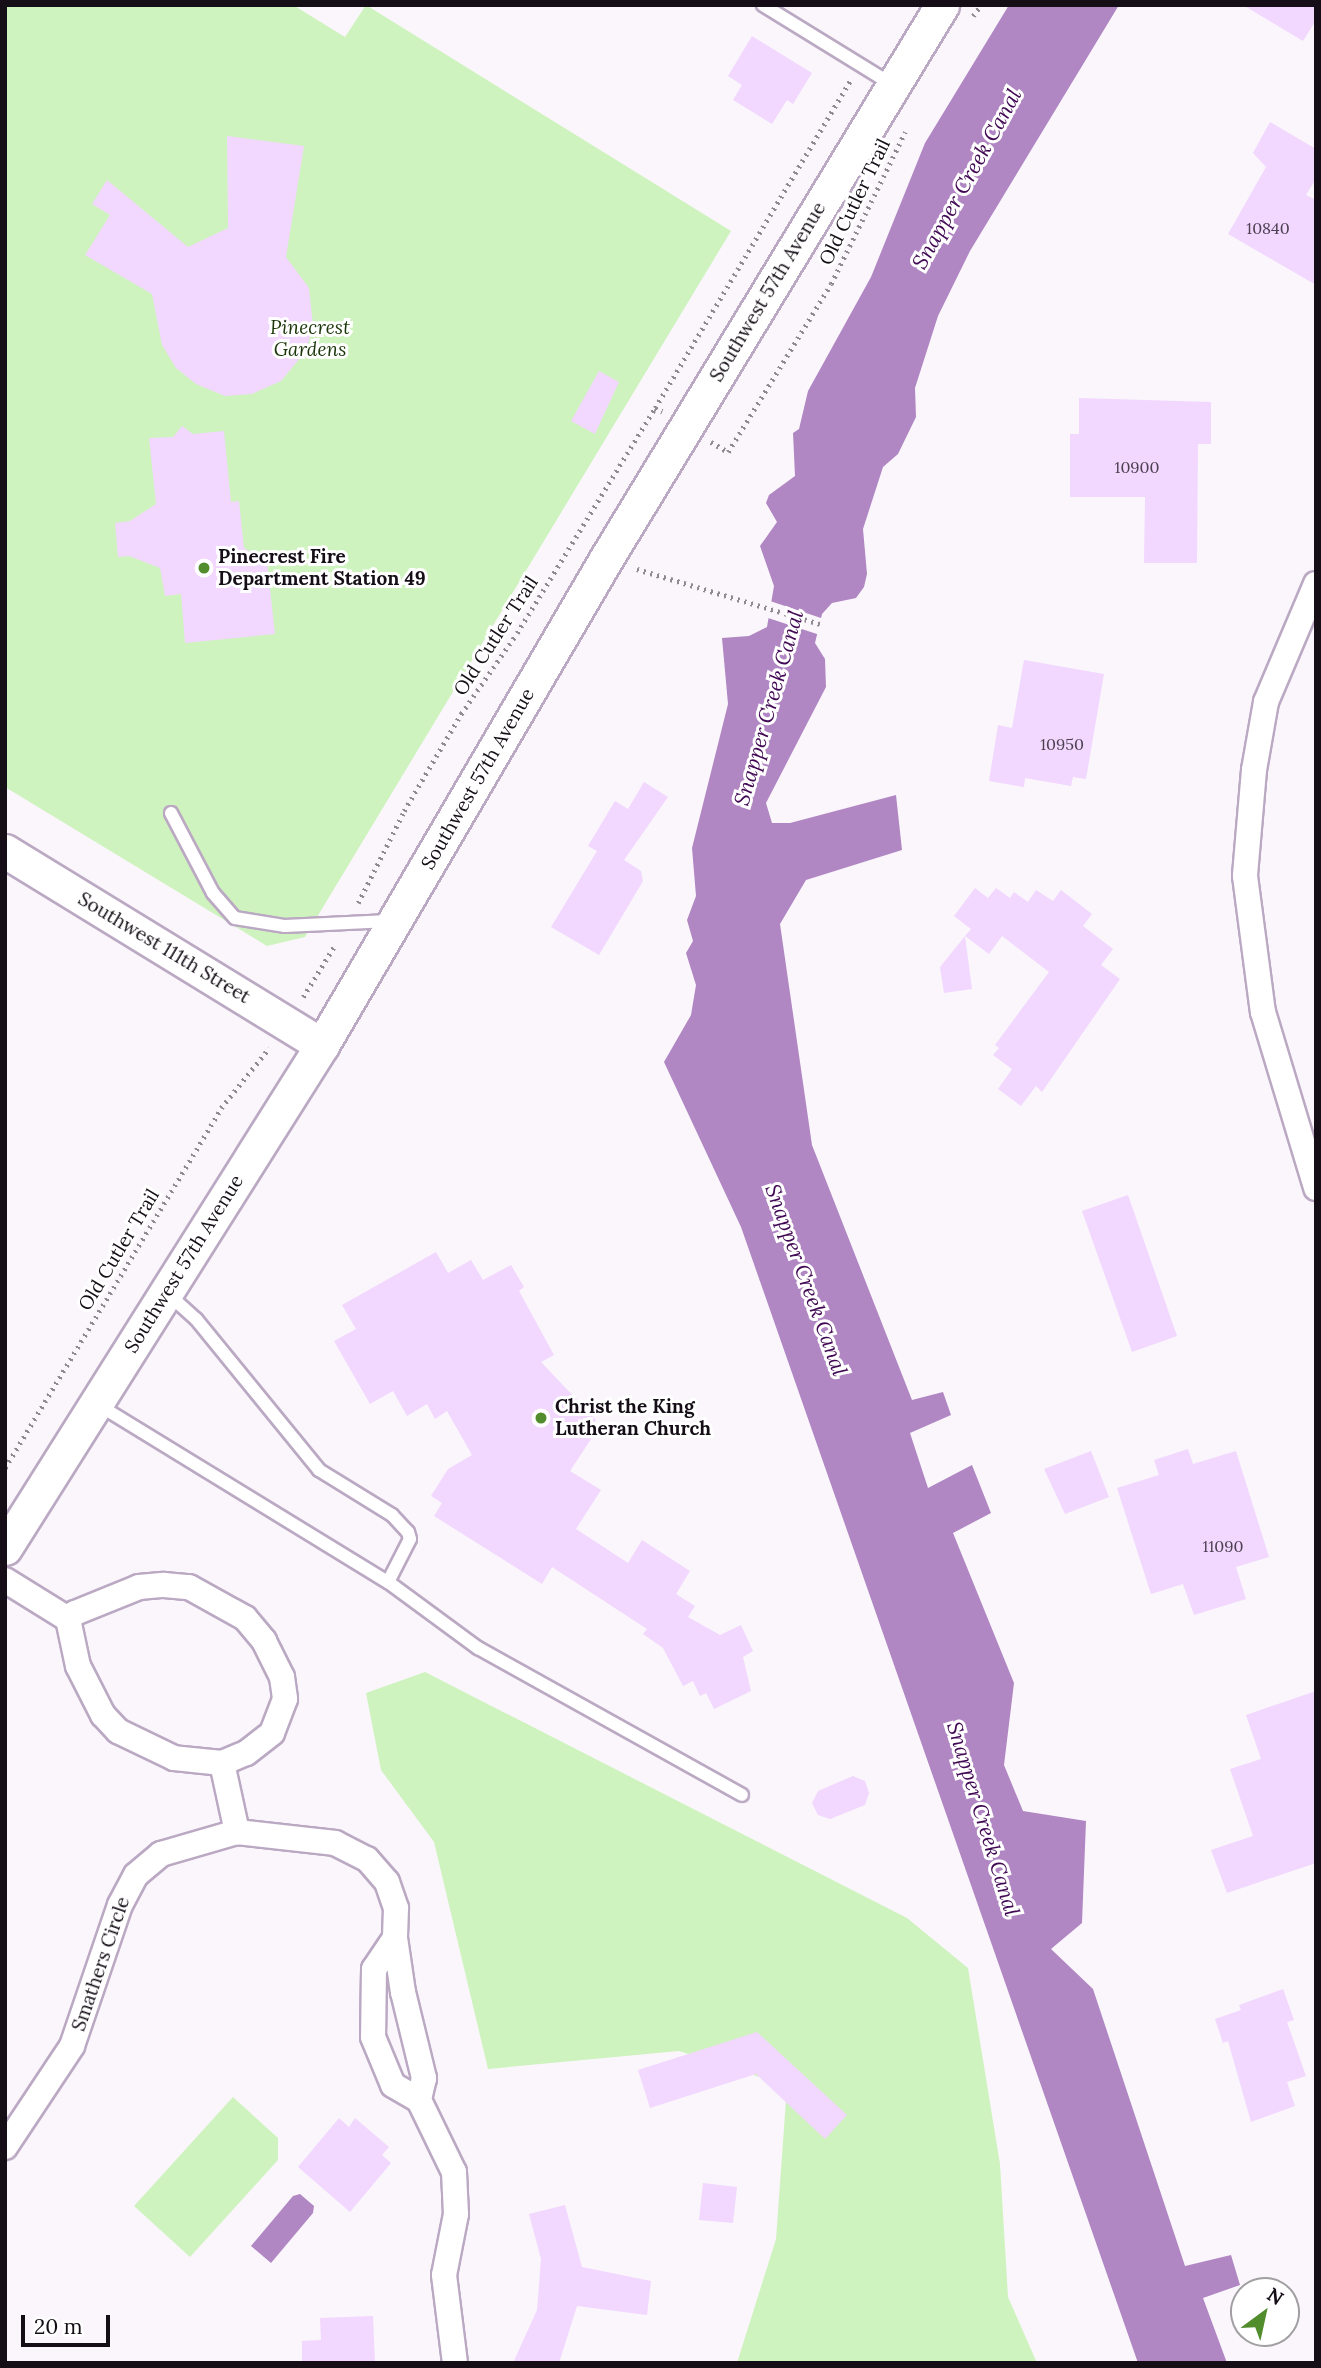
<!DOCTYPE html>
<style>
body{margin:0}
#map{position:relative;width:1321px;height:2368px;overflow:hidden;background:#faf6fc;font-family:Lora,serif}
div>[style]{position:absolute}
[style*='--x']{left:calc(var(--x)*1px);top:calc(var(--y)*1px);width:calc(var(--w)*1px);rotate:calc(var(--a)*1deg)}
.green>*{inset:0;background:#cff3be}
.water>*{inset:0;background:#b086c3}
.pier>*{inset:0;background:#faf6fc}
.building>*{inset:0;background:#f2d7fe}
.path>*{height:4.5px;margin-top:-2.25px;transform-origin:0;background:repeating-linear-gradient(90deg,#8f8a91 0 2px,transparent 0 7px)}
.roads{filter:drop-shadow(2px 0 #bba9c3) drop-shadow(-2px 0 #bba9c3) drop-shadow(0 2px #bba9c3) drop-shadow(0 -2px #bba9c3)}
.service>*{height:12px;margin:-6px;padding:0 6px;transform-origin:6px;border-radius:6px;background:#fff}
.minor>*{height:24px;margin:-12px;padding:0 12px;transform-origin:12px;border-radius:12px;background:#fff}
.secondary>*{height:33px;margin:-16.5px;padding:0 16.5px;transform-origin:16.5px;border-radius:16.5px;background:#fff}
.dots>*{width:19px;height:19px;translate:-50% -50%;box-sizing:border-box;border:4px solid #fff;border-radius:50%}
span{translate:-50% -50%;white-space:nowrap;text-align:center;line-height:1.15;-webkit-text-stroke:6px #fff;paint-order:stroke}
.number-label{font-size:16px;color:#4c4051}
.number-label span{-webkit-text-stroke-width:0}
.street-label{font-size:19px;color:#150e17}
.park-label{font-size:19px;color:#1b370a;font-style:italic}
.poi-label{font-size:19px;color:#150e17;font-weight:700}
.left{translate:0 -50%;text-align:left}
.water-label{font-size:21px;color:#410854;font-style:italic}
.frame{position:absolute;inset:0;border:7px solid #150e17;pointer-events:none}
.north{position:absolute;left:1230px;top:2277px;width:70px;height:70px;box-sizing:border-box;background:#fff;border:2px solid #a19fa2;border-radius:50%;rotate:33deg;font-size:19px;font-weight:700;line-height:28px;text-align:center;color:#150e17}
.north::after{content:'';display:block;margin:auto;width:24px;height:32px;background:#518d2d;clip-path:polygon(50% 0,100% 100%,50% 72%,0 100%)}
.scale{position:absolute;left:21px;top:2315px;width:89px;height:32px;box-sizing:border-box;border:4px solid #150e17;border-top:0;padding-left:9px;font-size:21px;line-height:24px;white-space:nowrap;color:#150e17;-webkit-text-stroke:5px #fff;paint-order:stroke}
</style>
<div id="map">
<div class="green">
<i style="clip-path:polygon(5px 5px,293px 5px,345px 37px,366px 5px,731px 231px,305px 937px,267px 946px,5px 787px)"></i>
<i style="clip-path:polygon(425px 1672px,907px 1918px,968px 1968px,1000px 2164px,1008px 2297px,1037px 2363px,737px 2363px,776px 2239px,787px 2086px,679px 2051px,488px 2069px,434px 1842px,381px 1770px,366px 1693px)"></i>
<i style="clip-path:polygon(233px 2097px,278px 2138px,278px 2160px,190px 2257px,134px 2206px)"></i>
</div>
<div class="water">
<i style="clip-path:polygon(1009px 5px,1119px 5px,970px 251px,938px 316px,915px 388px,916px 417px,898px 454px,883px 467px,863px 529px,867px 574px,864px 587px,856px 598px,832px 603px,822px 614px,815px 643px,825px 659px,826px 687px,766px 803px,772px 823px,790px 823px,896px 795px,902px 850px,806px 880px,780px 924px,812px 1145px,912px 1400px,943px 1392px,951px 1415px,910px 1433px,928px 1488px,972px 1465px,991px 1513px,953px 1533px,1014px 1683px,1004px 1765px,1023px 1811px,1086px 1821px,1082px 1923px,1051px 1949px,1093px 1989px,1185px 2266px,1231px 2255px,1240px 2285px,1203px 2298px,1227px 2363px,1138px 2363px,741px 1227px,664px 1062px,691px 1015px,696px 985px,686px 953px,693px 941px,687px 920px,696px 896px,692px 848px,728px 704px,722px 638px,749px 636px,767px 627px,774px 586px,760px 546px,777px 522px,766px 503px,769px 495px,795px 476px,793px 433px,799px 429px,808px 391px,871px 277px,925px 143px)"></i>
<i style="clip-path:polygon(300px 2194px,314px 2206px,313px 2213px,271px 2263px,251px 2246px,293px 2196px)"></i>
</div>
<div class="pier">
<i style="clip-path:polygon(770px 601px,824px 619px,820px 635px,765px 617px)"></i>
</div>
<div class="building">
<i style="clip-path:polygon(1243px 5px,1316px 5px,1316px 20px,1303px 41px)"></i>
<i style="clip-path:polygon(752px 36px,812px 73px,793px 104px,787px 100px,772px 124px,733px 100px,742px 85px,728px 76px)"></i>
<i style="clip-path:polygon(1270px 122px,1316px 149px,1316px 179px,1306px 195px,1316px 200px,1316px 285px,1228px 234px,1266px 167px,1253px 153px)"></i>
<i style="clip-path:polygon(227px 136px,304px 146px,286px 257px,309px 288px,313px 326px,306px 351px,281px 381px,252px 394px,225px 396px,196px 384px,176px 368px,162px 345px,152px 294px,85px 255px,110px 215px,92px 204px,107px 180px,188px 247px,228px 228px)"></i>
<i style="clip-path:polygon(599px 371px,619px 382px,595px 434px,571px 421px)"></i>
<i style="clip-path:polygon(1079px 398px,1211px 402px,1211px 444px,1198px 444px,1197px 563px,1144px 563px,1145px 497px,1070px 497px,1070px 434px,1079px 434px)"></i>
<i style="clip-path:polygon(182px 426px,193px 434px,224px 431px,231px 502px,239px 501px,244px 548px,267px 562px,275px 634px,185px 643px,181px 594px,165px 596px,160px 568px,129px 556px,118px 557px,115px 523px,130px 521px,156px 504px,149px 438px,173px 437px)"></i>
<i style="clip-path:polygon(1024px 660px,1104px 674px,1086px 779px,1073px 777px,1071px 786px,1025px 778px,1024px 787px,989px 781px,998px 725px,1012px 728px)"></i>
<i style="clip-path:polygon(644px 782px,668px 797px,624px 860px,641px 871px,643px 881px,599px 955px,551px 927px,597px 851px,588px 846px,615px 801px,628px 809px)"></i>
<i style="clip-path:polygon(975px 888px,988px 898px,996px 888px,1010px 898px,1014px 892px,1028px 902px,1036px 890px,1053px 901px,1061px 890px,1092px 914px,1083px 926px,1113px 949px,1101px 965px,1120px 979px,1042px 1092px,1036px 1086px,1021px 1106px,998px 1089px,1012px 1069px,993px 1055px,999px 1048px,995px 1045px,1049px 972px,1002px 936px,989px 954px,965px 936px,971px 929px,954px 916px)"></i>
<i style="clip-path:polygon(965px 936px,972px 989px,944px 993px,940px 967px)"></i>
<i style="clip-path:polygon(1128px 1195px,1177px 1336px,1132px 1352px,1082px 1211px)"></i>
<i style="clip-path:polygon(436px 1252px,448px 1273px,471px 1260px,483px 1280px,511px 1265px,524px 1287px,519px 1291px,554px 1355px,541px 1362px,596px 1420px,589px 1427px,595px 1433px,570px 1471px,601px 1490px,576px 1529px,628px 1563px,642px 1540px,690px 1571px,676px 1594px,695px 1606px,688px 1617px,720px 1635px,741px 1625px,753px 1651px,743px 1657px,751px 1691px,714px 1709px,706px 1693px,700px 1696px,693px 1681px,683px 1686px,663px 1648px,643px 1634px,647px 1629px,552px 1567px,542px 1584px,434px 1516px,442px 1503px,431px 1496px,448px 1469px,472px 1455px,447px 1411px,435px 1419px,427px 1404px,407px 1416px,393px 1391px,370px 1404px,334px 1341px,356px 1329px,342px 1305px)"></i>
<i style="clip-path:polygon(1188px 1449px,1193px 1464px,1236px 1451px,1269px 1557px,1236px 1567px,1246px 1599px,1194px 1615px,1183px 1584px,1151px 1594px,1117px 1488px,1159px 1475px,1154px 1460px)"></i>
<i style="clip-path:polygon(1091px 1451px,1109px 1497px,1065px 1514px,1044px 1469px)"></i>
<i style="clip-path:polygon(1316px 1691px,1316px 1863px,1227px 1893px,1211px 1850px,1253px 1836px,1230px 1769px,1261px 1759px,1246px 1715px)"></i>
<i style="clip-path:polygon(853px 1776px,865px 1781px,869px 1793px,865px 1805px,830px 1819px,818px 1815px,812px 1803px,818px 1791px)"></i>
<i style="clip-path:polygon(1283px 1989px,1294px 2020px,1287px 2022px,1306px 2076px,1287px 2082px,1295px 2106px,1251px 2122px,1228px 2041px,1223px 2043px,1215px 2019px,1241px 2010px,1239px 2005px)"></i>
<i style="clip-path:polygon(757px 2032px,847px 2115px,825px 2139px,756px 2074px,650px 2108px,638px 2070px)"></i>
<i style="clip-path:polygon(339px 2118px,349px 2127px,355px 2118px,389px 2147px,382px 2155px,391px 2163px,350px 2212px,298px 2167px)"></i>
<i style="clip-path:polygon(703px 2183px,737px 2187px,733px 2223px,699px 2220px)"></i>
<i style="clip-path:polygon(565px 2205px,582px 2267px,651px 2281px,647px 2315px,577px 2306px,559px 2363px,513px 2363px,537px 2310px,541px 2259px,529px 2214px)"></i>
<i style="clip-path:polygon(373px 2316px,375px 2363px,302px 2363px,302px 2341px,321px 2340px,320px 2318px)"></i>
</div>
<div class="path">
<i style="--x:973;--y:16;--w:14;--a:-54"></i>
<i style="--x:655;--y:408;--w:381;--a:-59.2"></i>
<i style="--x:711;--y:442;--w:20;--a:30"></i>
<i style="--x:728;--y:452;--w:197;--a:-58.5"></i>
<i style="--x:831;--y:284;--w:169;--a:-64"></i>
<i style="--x:637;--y:569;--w:191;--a:16.7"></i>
<i style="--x:358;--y:903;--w:103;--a:-63.4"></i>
<i style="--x:404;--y:811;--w:113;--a:-59.6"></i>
<i style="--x:461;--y:714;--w:98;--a:-55.3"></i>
<i style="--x:517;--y:633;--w:264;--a:-58.5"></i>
<i style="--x:655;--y:408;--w:8;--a:23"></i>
<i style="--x:303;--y:997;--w:61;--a:-58.4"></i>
<i style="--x:5;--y:1468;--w:420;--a:-59"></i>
<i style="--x:221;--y:1108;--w:77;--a:-51.3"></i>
</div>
<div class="roads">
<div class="service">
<i style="--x:763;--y:5;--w:153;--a:31.6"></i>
<i style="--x:171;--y:813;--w:90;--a:62.3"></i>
<i style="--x:213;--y:893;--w:33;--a:49"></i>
<i style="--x:235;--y:918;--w:51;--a:9.1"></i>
<i style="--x:285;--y:926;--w:104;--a:-2.8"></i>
<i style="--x:167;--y:1293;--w:39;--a:42"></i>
<i style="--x:196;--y:1319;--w:195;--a:50.8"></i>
<i style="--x:319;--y:1470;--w:86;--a:31.7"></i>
<i style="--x:392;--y:1515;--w:23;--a:47"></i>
<i style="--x:408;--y:1532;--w:7;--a:74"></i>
<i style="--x:410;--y:1539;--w:48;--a:117.1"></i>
<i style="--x:97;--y:1404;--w:341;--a:31.5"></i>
<i style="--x:388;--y:1582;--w:112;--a:36.3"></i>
<i style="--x:478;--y:1648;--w:302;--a:29.1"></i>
</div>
<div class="minor">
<i style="--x:1316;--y:584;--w:128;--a:113"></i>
<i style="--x:1266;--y:702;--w:69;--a:100"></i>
<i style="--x:1254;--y:770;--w:106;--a:94.9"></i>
<i style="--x:1245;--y:876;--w:137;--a:82.5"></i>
<i style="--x:1263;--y:1012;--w:184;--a:73.2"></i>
<i style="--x:5;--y:1580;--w:74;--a:31.8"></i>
<i style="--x:164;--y:1585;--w:25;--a:5"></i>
<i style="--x:189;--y:1587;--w:64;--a:29"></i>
<i style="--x:245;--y:1618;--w:30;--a:50"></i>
<i style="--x:264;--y:1641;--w:40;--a:63.4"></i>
<i style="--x:282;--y:1677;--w:22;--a:82"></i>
<i style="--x:285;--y:1699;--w:36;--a:111"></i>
<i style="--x:272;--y:1733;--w:33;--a:142"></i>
<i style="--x:246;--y:1753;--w:26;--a:157"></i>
<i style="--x:222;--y:1763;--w:48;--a:-174.1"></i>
<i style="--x:174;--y:1758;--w:62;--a:-154.3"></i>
<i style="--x:118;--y:1731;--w:22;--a:-133"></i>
<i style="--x:103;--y:1715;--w:55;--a:-117"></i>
<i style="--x:78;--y:1666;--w:48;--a:-102"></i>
<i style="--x:68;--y:1619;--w:9;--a:-41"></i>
<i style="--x:75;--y:1613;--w:69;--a:-22.1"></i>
<i style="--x:139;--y:1587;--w:25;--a:-5"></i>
<i style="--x:222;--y:1763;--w:71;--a:77.7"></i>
<i style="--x:395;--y:1938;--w:37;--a:124"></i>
<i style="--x:374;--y:1969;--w:68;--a:90.8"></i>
<i style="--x:373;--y:2037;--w:52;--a:67.4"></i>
<i style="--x:393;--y:2085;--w:30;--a:30"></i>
<i style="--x:419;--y:2100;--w:80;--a:64.1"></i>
<i style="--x:454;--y:2172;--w:42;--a:87.3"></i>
<i style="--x:456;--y:2214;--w:62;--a:101.1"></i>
<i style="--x:444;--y:2275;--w:89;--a:82.9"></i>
<i style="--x:5;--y:2147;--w:121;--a:-56.4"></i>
<i style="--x:72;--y:2046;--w:149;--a:-71.2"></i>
<i style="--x:120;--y:1905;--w:34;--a:-62"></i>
<i style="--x:136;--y:1875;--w:33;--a:-40"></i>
<i style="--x:161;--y:1854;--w:79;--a:-16.1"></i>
<i style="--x:237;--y:1832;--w:99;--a:6.4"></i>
<i style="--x:335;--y:1843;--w:36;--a:27"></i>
<i style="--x:367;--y:1859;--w:30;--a:49"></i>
<i style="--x:387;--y:1882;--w:28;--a:71"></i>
<i style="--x:396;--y:1908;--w:30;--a:92"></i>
<i style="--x:395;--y:1938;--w:55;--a:81.6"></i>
<i style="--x:403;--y:1992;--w:89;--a:76.3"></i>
<i style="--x:424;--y:2078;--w:23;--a:103"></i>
</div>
<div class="secondary">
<i style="--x:5;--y:851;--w:372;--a:31.5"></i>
<i style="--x:5;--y:1548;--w:595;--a:-57.78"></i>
<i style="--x:322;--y:1045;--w:563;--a:-59.7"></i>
<i style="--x:606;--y:559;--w:648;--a:-58.76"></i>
</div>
</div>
<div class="dots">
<i style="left:204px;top:568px;background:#518d2d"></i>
<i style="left:541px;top:1418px;background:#518d2d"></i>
</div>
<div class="number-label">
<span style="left:1268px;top:228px">10840</span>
<span style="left:1137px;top:467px">10900</span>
<span style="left:1062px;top:744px">10950</span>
<span style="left:1223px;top:1546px">11090</span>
</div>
<div class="street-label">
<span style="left:855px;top:202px;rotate:-64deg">Old Cutler Trail</span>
<span style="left:768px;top:292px;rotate:-59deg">Southwest 57th Avenue</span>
<span style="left:496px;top:636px;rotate:-57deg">Old Cutler Trail</span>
<span style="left:478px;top:779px;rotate:-60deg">Southwest 57th Avenue</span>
<span style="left:164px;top:948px;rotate:31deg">Southwest 111th Street</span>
<span style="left:119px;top:1250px;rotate:-59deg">Old Cutler Trail</span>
<span style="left:184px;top:1264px;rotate:-58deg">Southwest 57th Avenue</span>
<span style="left:101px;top:1964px;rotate:-71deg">Smathers Circle</span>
</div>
<div class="park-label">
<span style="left:310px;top:339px">Pinecrest<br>Gardens</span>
</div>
<div class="poi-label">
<span class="left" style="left:218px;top:568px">Pinecrest Fire<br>Department Station 49</span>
<span class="left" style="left:555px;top:1418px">Christ the King<br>Lutheran Church</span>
</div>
<div class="water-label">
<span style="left:967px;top:179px;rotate:-61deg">Snapper Creek Canal</span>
<span style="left:769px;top:708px;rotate:-74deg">Snapper Creek Canal</span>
<span style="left:806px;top:1280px;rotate:70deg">Snapper Creek Canal</span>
<span style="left:983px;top:1819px;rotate:73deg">Snapper Creek Canal</span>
</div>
<div class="frame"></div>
<div class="north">N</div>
<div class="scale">20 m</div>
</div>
